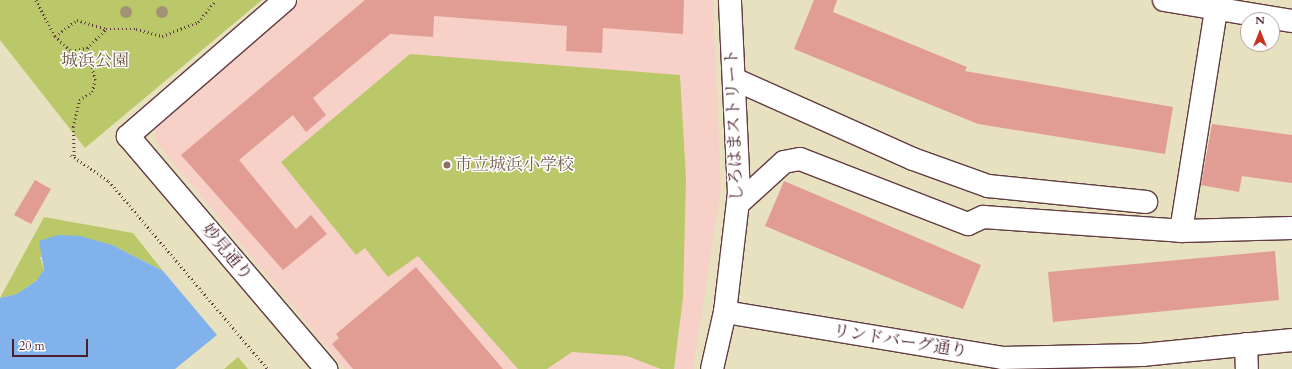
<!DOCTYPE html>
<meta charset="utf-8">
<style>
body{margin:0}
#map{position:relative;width:1292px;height:369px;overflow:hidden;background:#e8e1bf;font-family:Cardo,"Noto Serif JP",serif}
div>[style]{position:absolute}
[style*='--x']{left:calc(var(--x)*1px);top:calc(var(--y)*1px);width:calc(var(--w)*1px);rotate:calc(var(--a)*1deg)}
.built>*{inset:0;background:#f7d1c7}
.green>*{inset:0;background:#bac86a}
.water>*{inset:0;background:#81b2ec}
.building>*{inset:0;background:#e19d94}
.path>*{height:2.5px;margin-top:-1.25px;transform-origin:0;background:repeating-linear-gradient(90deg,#623c41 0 1px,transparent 0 4px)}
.roads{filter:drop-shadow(1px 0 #623c41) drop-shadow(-1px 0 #623c41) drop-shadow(0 1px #623c41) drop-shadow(0 -1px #623c41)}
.minor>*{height:22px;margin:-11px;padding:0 11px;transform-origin:11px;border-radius:11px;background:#fff}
.trees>*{width:12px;height:12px;margin:-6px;border-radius:50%;background:#a49278}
.dots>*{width:11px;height:11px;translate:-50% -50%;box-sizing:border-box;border:2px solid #fff;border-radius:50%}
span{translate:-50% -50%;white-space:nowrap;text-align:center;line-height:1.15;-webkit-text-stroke:3px #fff;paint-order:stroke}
.park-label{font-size:17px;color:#6c523e}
.street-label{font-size:17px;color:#4a1f2b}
.education-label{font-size:17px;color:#785e54}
.left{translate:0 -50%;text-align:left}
.north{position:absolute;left:1240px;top:12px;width:40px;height:40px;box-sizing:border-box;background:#fff;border:1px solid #b7a5aa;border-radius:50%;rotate:0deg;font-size:11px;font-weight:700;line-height:16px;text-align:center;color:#4a1f2b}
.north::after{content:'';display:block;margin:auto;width:14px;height:18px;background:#c8321e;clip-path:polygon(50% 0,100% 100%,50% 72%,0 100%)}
.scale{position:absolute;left:12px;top:339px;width:76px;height:18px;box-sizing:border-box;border:2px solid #4a1f2b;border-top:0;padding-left:5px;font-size:12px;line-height:14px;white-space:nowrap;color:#4a1f2b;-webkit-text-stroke:3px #fff;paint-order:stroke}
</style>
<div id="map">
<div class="built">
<i style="clip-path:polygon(300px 0,713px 0,721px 188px,693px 369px,345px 369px,155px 141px,156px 124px)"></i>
</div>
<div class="green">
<i style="clip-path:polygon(0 0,262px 0,85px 148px,0 40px)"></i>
<i style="clip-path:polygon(410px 54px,680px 75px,686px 178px,683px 298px,674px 369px,661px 369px,627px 356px,572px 352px,547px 369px,518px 369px,418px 256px,388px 277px,365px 248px,356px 255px,281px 162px)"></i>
<i style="clip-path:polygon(44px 217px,133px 233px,163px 271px,112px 245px,40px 257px,44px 271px,36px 281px,17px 294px,0 298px)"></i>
<i style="clip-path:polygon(238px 357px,248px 369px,224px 369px)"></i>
</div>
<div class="water">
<i style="clip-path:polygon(58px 235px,80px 236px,112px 245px,163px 271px,217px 335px,175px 369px,0 369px,0 298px,17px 294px,36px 281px,44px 270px,39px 241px)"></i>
</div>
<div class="building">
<i style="clip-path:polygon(365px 0,684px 0,683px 34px,603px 28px,602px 53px,566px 51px,567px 26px,434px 16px,433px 37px,390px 34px,313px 98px,326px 115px,306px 132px,293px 115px,239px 160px,296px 229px,311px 215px,327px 234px,283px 270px,181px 155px)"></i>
<i style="clip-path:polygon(814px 0,837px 0,833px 12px,967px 67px,965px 71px,1173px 107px,1165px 154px,978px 124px,794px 49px)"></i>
<i style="clip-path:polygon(1212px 124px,1292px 135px,1292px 183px,1242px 176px,1239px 192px,1201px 185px)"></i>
<i style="clip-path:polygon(35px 180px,51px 189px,31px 224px,14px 215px)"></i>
<i style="clip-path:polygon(784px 181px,981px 265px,963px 309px,765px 226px)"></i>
<i style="clip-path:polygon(1275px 251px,1279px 300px,1053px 322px,1048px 272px)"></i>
<i style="clip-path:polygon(416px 267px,503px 369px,353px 369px,332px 344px,339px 338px,336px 334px)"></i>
</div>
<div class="path">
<i style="--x:36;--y:0;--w:41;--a:62.2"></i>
<i style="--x:55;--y:36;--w:22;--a:43"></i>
<i style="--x:71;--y:51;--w:16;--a:-11"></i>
<i style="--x:87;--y:48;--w:27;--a:-45"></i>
<i style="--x:106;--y:29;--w:30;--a:0"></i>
<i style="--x:136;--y:29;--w:27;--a:15"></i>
<i style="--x:162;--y:36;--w:39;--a:-21"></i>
<i style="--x:198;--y:22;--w:28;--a:-51"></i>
<i style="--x:55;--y:36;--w:27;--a:-36"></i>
<i style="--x:77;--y:20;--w:30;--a:17"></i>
<i style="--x:71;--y:155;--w:46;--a:34.4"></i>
<i style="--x:109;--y:181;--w:246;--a:49.8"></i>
<i style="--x:74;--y:156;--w:29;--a:-92"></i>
<i style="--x:73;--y:127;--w:28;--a:-77"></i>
<i style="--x:79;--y:100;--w:15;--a:-32"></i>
<i style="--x:92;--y:92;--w:12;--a:-76"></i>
<i style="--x:95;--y:80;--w:33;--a:-104"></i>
</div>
<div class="roads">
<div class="minor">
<i style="--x:285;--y:0;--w:208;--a:139.1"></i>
<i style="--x:128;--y:136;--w:306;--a:49.6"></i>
<i style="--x:1164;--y:0;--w:130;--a:9.3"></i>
<i style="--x:734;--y:79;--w:196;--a:24.1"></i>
<i style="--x:913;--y:159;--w:80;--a:19.8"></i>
<i style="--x:988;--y:186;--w:159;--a:5.8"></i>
<i style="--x:738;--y:204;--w:62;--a:-42.4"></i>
<i style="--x:784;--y:162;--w:16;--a:-11"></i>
<i style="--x:800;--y:159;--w:180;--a:21.2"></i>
<i style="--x:968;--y:224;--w:17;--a:-25"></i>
<i style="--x:983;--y:217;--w:198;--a:4"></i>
<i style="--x:1181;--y:231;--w:111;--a:-1.5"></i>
<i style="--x:1181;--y:231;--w:225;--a:-81"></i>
<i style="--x:725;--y:312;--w:281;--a:9.4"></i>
<i style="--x:1002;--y:358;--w:140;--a:-1.2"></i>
<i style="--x:1142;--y:355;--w:151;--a:-5.7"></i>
<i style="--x:1246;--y:344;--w:25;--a:88"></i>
<i style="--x:712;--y:369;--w:58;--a:-77.2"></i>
<i style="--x:725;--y:312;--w:120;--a:-83.3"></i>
<i style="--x:739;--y:193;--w:193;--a:-92.7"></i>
</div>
</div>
<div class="trees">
<i style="left:126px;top:12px"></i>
<i style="left:162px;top:12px"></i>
</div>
<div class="dots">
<i style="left:447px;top:165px;background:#8d6e63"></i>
</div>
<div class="park-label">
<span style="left:95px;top:61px">城浜公園</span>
</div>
<div class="street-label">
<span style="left:734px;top:125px;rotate:-92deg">しろはまストリート</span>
<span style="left:227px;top:252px;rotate:50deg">妙見通り</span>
<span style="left:900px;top:341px;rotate:9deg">リンドバーグ通り</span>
</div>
<div class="education-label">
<span class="left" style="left:455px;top:165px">市立城浜小学校</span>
</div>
<div class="north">N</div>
<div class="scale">20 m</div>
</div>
